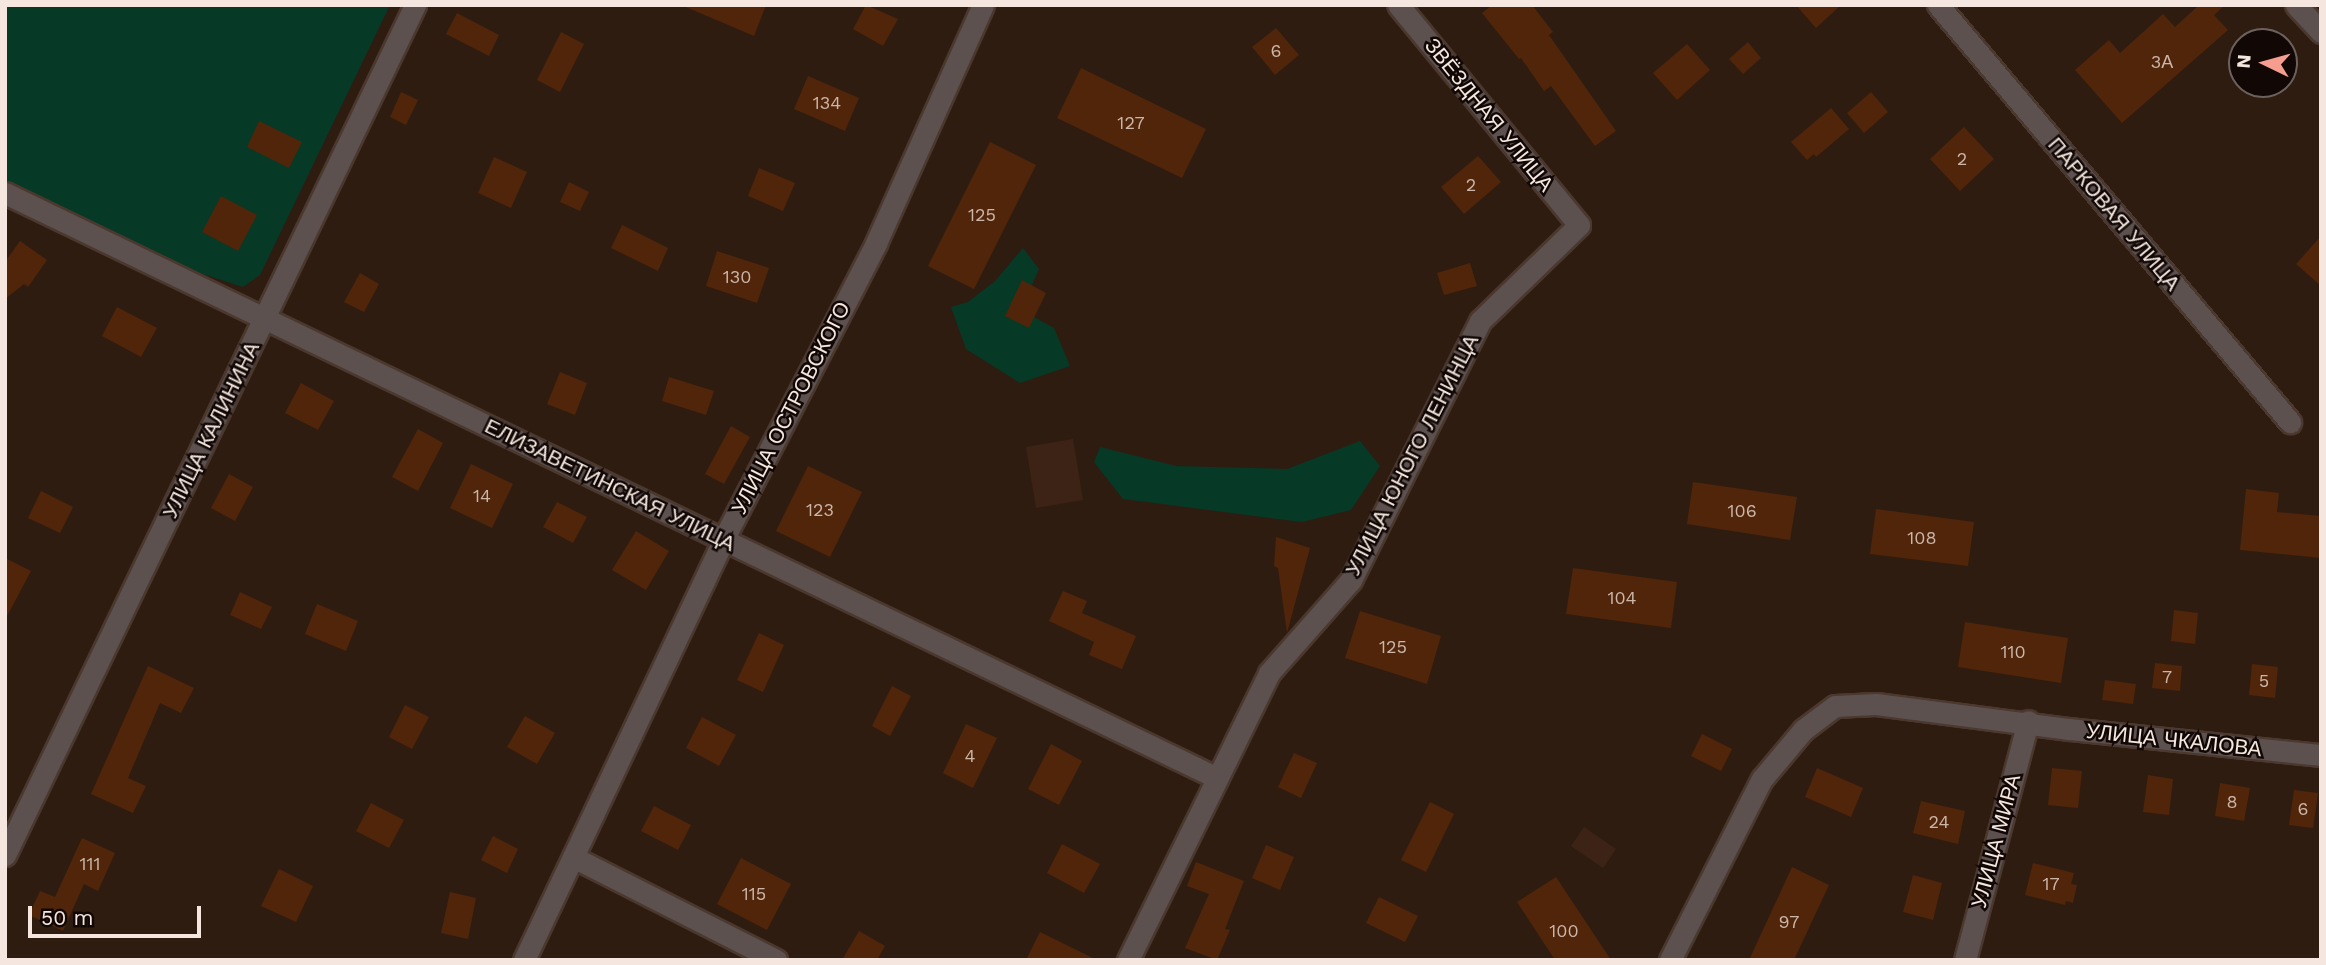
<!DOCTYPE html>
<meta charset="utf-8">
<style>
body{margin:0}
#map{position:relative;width:2326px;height:965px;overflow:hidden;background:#2f1c11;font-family:"Work Sans",sans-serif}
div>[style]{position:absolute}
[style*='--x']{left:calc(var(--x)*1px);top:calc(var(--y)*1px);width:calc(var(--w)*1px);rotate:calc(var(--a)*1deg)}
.built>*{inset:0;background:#3d2315}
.green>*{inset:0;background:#063926}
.building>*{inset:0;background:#502509}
.roads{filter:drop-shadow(2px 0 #4b382e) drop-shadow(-2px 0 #4b382e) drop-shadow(0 2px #4b382e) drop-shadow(0 -2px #4b382e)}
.minor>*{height:21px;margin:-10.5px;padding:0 10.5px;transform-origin:10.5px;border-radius:10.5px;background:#5d5150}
span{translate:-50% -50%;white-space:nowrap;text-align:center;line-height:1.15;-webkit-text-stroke:5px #110805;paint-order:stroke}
.number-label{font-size:18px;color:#ccb6aa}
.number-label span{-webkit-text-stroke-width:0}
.street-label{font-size:21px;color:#f5e7e0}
.frame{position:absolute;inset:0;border:7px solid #f5e7e0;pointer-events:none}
.north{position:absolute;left:2228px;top:28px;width:70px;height:70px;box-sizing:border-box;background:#110805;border:2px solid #6c615d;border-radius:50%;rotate:275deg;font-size:19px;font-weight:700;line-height:28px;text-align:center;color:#f5e7e0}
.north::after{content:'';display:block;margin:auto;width:24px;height:32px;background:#f59d8e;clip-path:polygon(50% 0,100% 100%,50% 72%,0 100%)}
.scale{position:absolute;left:28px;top:906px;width:173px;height:32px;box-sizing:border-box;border:4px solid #f5e7e0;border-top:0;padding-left:9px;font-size:21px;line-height:24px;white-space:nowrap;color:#f5e7e0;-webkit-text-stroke:5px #110805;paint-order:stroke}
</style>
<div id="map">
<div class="built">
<i style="clip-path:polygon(1073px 439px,1083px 500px,1036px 508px,1026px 447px)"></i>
<i style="clip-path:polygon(1584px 827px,1616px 849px,1603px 868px,1571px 846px)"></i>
</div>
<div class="green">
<i style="clip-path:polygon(5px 5px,390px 5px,260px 275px,243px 287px,197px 272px,5px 181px)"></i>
<i style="clip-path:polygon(1023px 248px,1039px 269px,1021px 310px,1054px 328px,1070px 366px,1020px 383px,966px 349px,951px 307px,968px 302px,995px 281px)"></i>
<i style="clip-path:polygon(1360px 441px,1380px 466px,1351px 510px,1302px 522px,1123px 499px,1094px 462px,1100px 447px,1176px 466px,1287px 469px)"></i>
</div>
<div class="building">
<i style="clip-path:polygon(681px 5px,766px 5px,754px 36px)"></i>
<i style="clip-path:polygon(866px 5px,898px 19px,883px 46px,853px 29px)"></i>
<i style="clip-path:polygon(1492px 5px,1532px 5px,1553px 32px,1549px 35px,1616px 131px,1595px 146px,1551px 86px,1544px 91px,1521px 58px,1519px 59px,1482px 13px)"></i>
<i style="clip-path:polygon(1796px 5px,1841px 5px,1816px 28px)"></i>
<i style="clip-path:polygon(2199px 5px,2225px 5px,2214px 15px,2228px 30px,2122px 123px,2075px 70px,2109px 40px,2120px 53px,2163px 14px,2175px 27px)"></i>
<i style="clip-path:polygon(457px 13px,499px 35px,489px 56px,446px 34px)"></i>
<i style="clip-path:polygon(1276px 28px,1299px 55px,1275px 75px,1252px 47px)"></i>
<i style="clip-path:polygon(561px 32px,584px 44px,560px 92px,537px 80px)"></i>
<i style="clip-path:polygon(1748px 42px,1761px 58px,1743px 74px,1729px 59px)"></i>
<i style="clip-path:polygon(1687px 44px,1710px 70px,1677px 100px,1653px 73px)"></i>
<i style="clip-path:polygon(1081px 68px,1206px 129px,1182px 178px,1057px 118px)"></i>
<i style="clip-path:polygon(808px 76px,859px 98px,845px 131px,794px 109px)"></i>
<i style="clip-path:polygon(401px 92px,418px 100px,406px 125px,390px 117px)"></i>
<i style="clip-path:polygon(1871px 92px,1888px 112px,1864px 133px,1847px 113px)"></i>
<i style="clip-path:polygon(1831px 108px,1849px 129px,1816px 157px,1814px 154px,1807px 160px,1791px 142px)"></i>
<i style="clip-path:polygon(259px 121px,302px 142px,289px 168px,247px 147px)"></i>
<i style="clip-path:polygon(1964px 127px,1994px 159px,1960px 191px,1930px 159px)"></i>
<i style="clip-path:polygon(990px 142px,1036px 165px,974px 289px,928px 266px)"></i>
<i style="clip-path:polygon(1478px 156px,1501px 182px,1464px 214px,1441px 187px)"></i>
<i style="clip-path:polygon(494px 157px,527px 172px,511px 208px,478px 193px)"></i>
<i style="clip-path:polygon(759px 168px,795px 183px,783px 211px,748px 196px)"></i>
<i style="clip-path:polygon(569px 182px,589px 192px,580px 211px,560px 202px)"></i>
<i style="clip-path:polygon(221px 196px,257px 215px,238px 251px,202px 232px)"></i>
<i style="clip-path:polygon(622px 225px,668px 248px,658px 271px,611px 248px)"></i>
<i style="clip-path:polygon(2321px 236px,2321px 286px,2296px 264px)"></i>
<i style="clip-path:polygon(20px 241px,47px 260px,28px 287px,24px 284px,5px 299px,5px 262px)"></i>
<i style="clip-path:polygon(717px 251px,769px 268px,757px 303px,706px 286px)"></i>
<i style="clip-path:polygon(1470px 263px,1477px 286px,1444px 295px,1437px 273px)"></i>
<i style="clip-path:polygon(360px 273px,379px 284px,364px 312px,344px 302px)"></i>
<i style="clip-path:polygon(1022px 280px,1046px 293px,1029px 328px,1005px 316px)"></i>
<i style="clip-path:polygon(117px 307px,157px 328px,141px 357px,102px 336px)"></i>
<i style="clip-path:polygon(560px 372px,587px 383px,575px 415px,547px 404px)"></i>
<i style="clip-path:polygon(669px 377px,714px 391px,706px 415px,662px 401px)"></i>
<i style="clip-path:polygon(301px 383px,334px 401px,318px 430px,285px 413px)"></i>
<i style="clip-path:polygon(731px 426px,750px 437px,724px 484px,705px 474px)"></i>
<i style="clip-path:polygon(418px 429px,443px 443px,418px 491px,392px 477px)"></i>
<i style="clip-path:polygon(471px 464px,513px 484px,492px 528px,450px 508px)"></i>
<i style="clip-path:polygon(808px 466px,862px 492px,830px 557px,776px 531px)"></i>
<i style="clip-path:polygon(229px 474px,253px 487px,235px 521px,211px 508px)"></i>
<i style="clip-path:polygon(1693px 482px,1797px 497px,1790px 540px,1687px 524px)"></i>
<i style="clip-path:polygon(2246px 489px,2279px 493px,2277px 512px,2321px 516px,2321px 558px,2240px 550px)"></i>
<i style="clip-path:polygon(41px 491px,73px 507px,60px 533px,28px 518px)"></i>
<i style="clip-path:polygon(557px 502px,587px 517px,573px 543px,543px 527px)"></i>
<i style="clip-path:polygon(1876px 509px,1974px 522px,1968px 566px,1870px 554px)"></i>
<i style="clip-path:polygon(636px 531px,669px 551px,646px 590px,612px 570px)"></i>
<i style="clip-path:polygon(1276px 537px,1310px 548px,1287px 633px,1278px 568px,1274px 566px)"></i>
<i style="clip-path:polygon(5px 558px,31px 571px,5px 620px)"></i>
<i style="clip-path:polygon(1573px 568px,1677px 582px,1671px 628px,1566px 614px)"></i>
<i style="clip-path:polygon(1063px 591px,1087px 601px,1082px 613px,1136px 636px,1122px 669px,1089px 655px,1094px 642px,1049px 621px)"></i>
<i style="clip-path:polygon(240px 592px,272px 607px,261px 629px,230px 615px)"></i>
<i style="clip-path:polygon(317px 604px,358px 621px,346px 651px,305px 634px)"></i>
<i style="clip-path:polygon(2174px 610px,2198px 613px,2195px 644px,2171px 641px)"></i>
<i style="clip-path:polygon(1360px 611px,1441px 636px,1427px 684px,1345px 658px)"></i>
<i style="clip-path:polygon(1965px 622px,2068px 638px,2061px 683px,1958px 667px)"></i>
<i style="clip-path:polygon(759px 633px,784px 645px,763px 692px,737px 680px)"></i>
<i style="clip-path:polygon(2155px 663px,2182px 666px,2180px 691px,2152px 688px)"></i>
<i style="clip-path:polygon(2252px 664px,2278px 667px,2275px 698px,2249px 695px)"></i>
<i style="clip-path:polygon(148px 666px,194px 688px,181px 713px,160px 703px,128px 778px,146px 786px,133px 813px,91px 794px)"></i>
<i style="clip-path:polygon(2105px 680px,2136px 684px,2133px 704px,2102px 700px)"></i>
<i style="clip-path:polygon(892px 686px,911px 696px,890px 736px,872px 726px)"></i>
<i style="clip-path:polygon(405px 705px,429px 717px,412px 749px,389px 737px)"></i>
<i style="clip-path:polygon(525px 716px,555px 733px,537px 764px,507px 747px)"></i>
<i style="clip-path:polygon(702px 717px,736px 735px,719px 766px,686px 748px)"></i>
<i style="clip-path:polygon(966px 724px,997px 738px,973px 788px,943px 773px)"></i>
<i style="clip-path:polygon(1702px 734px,1732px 749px,1721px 771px,1691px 756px)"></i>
<i style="clip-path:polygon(1051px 744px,1082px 761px,1059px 805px,1028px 789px)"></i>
<i style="clip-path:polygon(1294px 753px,1317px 763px,1301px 798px,1278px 787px)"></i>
<i style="clip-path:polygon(1817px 768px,1863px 788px,1851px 817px,1805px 797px)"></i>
<i style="clip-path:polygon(2052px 768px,2082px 771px,2078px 808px,2048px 805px)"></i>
<i style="clip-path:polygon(2148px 775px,2173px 779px,2169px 815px,2143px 812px)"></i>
<i style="clip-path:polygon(2220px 783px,2250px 788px,2244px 821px,2215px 816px)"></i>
<i style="clip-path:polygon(2294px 790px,2318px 793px,2313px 828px,2289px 825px)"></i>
<i style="clip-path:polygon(1921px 801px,1965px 811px,1958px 844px,1913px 833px)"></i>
<i style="clip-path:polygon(1430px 802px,1454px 814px,1426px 872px,1401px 860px)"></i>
<i style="clip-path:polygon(371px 803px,404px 820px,389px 848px,356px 831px)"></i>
<i style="clip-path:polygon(654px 806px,691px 825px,678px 850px,641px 831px)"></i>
<i style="clip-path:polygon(493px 836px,518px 849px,507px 873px,481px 860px)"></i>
<i style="clip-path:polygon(82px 838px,115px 853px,98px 891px,84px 884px,63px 931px,29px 915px,40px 891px,55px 897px)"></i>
<i style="clip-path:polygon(1062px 844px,1100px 864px,1084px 893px,1047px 873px)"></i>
<i style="clip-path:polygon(1266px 845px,1294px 857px,1280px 890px,1252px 878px)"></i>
<i style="clip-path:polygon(741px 858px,791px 884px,767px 930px,717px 904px)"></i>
<i style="clip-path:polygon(1196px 862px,1244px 881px,1225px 929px,1230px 930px,1217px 960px,1185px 948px,1209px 894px,1187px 886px)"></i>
<i style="clip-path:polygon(2033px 863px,2074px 873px,2071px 884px,2077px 885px,2073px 903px,2066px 901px,2065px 905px,2025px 895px)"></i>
<i style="clip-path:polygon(1792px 867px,1829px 885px,1794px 960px,1749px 960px)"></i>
<i style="clip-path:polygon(279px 869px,313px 886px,296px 922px,261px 906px)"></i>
<i style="clip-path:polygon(1913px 875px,1942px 883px,1933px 920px,1903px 912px)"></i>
<i style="clip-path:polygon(1556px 877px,1611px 960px,1555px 960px,1517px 902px)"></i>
<i style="clip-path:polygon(450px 892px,476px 898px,468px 939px,441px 933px)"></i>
<i style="clip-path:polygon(1379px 897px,1418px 916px,1405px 942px,1366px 923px)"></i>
<i style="clip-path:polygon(859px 931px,885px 946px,877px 960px,842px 960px)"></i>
<i style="clip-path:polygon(1040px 932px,1097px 960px,1026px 960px)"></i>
</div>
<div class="roads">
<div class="minor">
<i style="--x:1938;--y:5;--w:546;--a:49.83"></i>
<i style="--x:2296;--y:5;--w:37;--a:47"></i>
<i style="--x:5;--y:193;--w:1344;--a:25.76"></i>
<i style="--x:5;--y:855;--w:944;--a:-64.25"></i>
<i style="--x:573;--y:857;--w:228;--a:26.9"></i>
<i style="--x:524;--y:960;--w:465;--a:-64.6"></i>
<i style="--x:723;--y:540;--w:334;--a:-62.7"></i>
<i style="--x:876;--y:243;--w:261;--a:-65.8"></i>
<i style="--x:1128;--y:960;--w:320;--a:-63.8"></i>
<i style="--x:1269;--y:673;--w:124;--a:-48.6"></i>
<i style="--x:1351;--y:580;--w:289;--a:-63.5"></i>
<i style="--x:1480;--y:321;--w:138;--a:-44.1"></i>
<i style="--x:1579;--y:225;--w:285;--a:-129.4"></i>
<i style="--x:1670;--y:960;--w:203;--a:-63.1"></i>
<i style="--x:1762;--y:779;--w:64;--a:-50.1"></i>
<i style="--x:1803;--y:730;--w:40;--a:-37"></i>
<i style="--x:1835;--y:706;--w:41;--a:-2.8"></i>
<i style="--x:1876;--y:704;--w:195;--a:7.4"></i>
<i style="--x:2069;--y:729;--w:253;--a:5.9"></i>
<i style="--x:1965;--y:960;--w:247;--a:-75.2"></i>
</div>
</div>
<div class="number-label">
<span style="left:1276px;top:51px">6</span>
<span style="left:2162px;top:62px">3А</span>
<span style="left:827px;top:103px">134</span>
<span style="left:1131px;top:123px">127</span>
<span style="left:1962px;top:159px">2</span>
<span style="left:1471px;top:185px">2</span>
<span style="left:982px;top:215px">125</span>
<span style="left:737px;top:277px">130</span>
<span style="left:482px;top:496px">14</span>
<span style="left:820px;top:510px">123</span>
<span style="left:1742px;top:511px">106</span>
<span style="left:1922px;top:538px">108</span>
<span style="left:1622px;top:598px">104</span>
<span style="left:1393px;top:647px">125</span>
<span style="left:2013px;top:652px">110</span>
<span style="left:2167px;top:677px">7</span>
<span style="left:2264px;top:681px">5</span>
<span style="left:970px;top:756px">4</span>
<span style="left:2232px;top:802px">8</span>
<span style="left:2303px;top:809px">6</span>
<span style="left:1939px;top:822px">24</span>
<span style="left:90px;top:864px">111</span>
<span style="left:2051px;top:884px">17</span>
<span style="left:754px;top:894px">115</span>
<span style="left:1789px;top:922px">97</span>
<span style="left:1564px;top:931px">100</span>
</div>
<div class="street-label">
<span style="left:1489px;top:115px;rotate:51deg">ЗВЁЗДНАЯ УЛИЦА</span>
<span style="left:2114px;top:214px;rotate:50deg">ПАРКОВАЯ УЛИЦА</span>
<span style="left:791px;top:408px;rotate:-63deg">УЛИЦА ОСТРОВСКОГО</span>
<span style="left:211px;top:430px;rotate:-64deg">УЛИЦА КАЛИНИНА</span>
<span style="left:1412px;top:455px;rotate:-63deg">УЛИЦА ЮНОГО ЛЕНИНЦА</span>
<span style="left:610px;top:485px;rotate:26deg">ЕЛИЗАВЕТИНСКАЯ УЛИЦА</span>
<span style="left:2174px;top:740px;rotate:6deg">УЛИЦА ЧКАЛОВА</span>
<span style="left:1996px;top:841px;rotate:-75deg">УЛИЦА МИРА</span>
</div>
<div class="frame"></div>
<div class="north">N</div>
<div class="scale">50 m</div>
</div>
